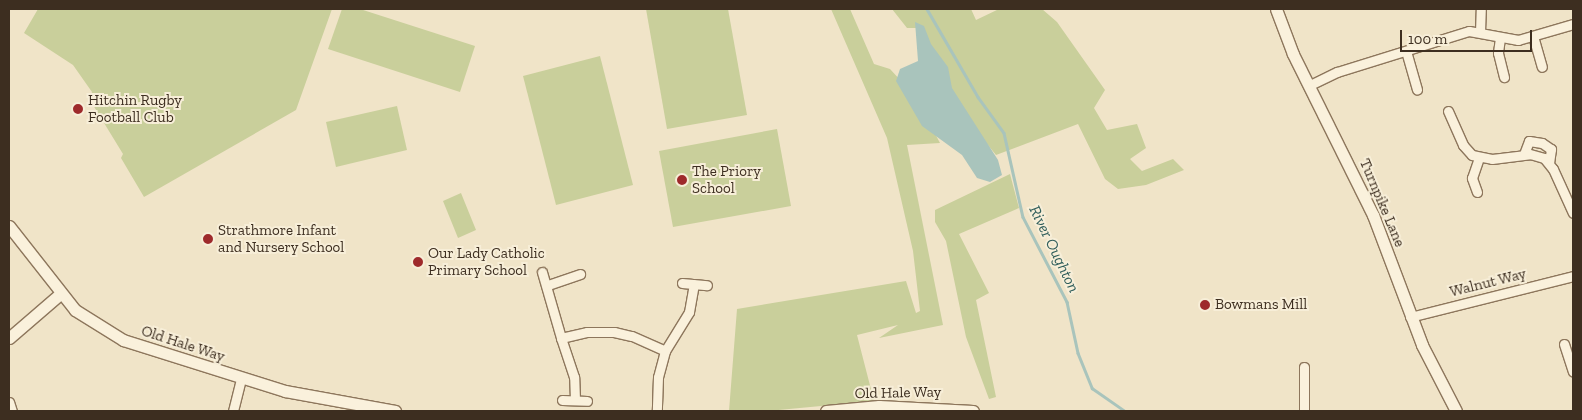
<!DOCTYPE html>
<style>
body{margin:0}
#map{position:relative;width:1582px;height:420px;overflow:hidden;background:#f0e4c8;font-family:"Zilla Slab",serif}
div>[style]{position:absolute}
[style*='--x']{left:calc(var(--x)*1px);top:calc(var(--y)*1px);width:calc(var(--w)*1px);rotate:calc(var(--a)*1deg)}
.green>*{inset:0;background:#c9cf9b}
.water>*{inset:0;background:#a9c4bc}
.stream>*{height:2.5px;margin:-1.25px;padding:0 1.25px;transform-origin:1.25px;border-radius:1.25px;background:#a9c4bc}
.roads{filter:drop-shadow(1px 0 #8d765c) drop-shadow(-1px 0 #8d765c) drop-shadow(0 1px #8d765c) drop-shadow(0 -1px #8d765c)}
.minor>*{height:9px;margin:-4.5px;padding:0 4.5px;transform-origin:4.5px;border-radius:4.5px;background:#faf1dc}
.tertiary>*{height:11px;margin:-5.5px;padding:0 5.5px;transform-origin:5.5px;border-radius:5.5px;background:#faf1dc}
.dots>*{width:14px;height:14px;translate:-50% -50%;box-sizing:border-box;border:2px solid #f7eed8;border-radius:50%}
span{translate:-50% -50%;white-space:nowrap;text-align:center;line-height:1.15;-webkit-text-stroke:4px #f7eed8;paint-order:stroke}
.poi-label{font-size:15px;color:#3d2e20}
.left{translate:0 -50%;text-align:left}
.street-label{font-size:15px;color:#3d2e20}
.water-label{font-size:16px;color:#2f5d5a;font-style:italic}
.frame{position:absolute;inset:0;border:10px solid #3d2e20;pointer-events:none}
.scale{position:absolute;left:1400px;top:30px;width:132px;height:22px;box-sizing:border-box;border:2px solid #3d2e20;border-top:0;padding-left:6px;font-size:15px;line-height:18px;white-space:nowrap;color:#3d2e20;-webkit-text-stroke:4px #f7eed8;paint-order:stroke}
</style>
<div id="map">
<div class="green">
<i style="clip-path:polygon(38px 9px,332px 9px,296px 110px,144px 197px,121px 158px,123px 154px,90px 100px,92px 92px,73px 65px,24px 33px)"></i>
<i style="clip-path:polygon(342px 9px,360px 9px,475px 46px,460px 92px,328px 49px)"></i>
<i style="clip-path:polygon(646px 9px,728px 9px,747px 115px,667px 129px)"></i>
<i style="clip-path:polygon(831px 9px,850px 9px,874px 64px,890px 69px,915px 96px,940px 143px,907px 145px,943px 325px,879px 338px,898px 325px,857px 335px,874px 401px,768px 411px,729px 411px,737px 309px,906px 281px,916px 313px,920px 311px,913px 251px,887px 138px)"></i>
<i style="clip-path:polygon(892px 9px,971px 9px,976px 20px,999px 9px,1042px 9px,1057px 22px,1105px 90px,1094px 108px,1107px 130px,1137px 124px,1146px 148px,1130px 159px,1142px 171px,1173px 159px,1184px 170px,1146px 185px,1118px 189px,1105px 179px,1078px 124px,996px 155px,955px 104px,920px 28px,907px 28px)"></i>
<i style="clip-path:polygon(600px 56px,633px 185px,556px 205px,523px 76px)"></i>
<i style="clip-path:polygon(397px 106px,407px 150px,336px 167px,326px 122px)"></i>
<i style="clip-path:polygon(777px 129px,791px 206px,673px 227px,659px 151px)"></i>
<i style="clip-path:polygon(1010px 174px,1019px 208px,959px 234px,989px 293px,976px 300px,996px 397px,989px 399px,966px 337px,946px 241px,935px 222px,935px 210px)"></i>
<i style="clip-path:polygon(461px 193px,476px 230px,458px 238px,443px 201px)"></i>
</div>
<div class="water">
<i style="clip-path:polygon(915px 22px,924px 26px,931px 44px,948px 67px,952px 88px,998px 160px,1002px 175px,990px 182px,977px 178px,962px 155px,922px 126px,896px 81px,900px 69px,918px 61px)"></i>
</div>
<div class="stream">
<i style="--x:927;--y:9;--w:102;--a:59.9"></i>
<i style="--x:978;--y:97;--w:44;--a:54.2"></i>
<i style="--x:1004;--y:133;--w:86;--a:77.3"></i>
<i style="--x:1023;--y:217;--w:96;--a:62.6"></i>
<i style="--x:1067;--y:302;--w:52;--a:77.8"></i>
<i style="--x:1078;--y:353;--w:38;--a:68"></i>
<i style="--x:1092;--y:388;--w:40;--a:34.9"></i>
</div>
<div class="roads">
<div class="minor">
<i style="--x:1480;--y:32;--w:23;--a:-88"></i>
<i style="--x:1533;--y:36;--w:32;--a:74"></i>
<i style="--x:1500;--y:38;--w:15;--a:98"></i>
<i style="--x:1498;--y:53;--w:25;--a:76"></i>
<i style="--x:1406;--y:51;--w:40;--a:74"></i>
<i style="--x:1310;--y:85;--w:30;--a:-26"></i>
<i style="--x:1337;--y:72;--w:138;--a:-17.3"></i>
<i style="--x:1469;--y:31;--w:50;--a:10.4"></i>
<i style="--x:1518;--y:40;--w:57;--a:-16.2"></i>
<i style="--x:1448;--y:111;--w:37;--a:66"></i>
<i style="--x:1463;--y:145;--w:13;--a:48"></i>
<i style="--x:1472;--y:155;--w:20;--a:11"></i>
<i style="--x:1492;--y:159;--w:38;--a:-7"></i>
<i style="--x:1530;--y:154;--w:15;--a:16"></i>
<i style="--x:1544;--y:158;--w:14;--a:51"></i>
<i style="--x:1553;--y:169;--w:48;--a:65.6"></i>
<i style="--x:1524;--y:154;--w:14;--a:-69"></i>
<i style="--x:1529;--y:141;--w:13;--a:9"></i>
<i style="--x:1542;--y:143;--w:11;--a:34"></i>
<i style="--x:1551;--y:149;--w:14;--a:98"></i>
<i style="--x:1477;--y:192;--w:15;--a:-110"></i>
<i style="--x:1472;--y:178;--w:21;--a:-71"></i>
<i style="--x:542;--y:272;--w:69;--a:73.9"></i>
<i style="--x:682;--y:283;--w:25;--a:5"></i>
<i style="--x:548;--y:285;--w:34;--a:-19"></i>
<i style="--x:1410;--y:317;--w:168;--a:-14.1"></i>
<i style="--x:1564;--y:344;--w:29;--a:72"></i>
<i style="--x:665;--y:351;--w:46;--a:-58.4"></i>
<i style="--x:689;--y:312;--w:28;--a:-80"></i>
<i style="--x:562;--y:400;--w:25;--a:2"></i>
<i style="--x:575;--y:400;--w:23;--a:-92"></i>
<i style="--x:574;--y:377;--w:41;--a:-108.4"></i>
<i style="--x:561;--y:338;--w:27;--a:-13"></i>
<i style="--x:587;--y:332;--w:27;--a:0"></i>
<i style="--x:614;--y:332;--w:18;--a:13"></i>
<i style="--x:632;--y:336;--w:36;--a:24"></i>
<i style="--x:665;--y:351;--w:27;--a:105"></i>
<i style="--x:658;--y:377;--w:34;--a:92"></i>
<i style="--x:9;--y:402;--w:9;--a:72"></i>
<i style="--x:233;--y:411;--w:34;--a:-76"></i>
<i style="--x:1304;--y:411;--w:44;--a:-90"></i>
</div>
<div class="tertiary">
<i style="--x:1276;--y:9;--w:48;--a:69.3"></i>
<i style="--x:1293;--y:54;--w:180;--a:63.6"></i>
<i style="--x:1373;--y:215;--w:139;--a:69.3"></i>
<i style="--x:1422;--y:345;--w:74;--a:62.7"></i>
<i style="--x:9;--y:226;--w:107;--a:51.8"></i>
<i style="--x:75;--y:310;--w:57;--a:32"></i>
<i style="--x:123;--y:340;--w:170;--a:17.5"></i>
<i style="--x:285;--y:391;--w:112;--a:10.3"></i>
<i style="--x:9;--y:338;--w:67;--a:-40.8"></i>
<i style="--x:826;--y:411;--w:53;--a:-5.4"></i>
<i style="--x:879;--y:406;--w:94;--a:3"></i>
</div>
</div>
<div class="dots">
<i style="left:78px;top:109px;background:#9e2a2b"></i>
<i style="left:682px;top:180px;background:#9e2a2b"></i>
<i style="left:208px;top:239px;background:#9e2a2b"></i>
<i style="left:418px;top:262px;background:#9e2a2b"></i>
<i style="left:1205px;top:305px;background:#9e2a2b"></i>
</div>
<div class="poi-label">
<span class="left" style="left:88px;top:109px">Hitchin Rugby<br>Football Club</span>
<span class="left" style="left:692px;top:180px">The Priory<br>School</span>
<span class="left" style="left:218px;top:239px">Strathmore Infant<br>and Nursery School</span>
<span class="left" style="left:428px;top:262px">Our Lady Catholic<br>Primary School</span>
<span class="left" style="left:1215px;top:305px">Bowmans Mill</span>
</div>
<div class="street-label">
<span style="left:1382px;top:203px;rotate:67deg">Turnpike Lane</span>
<span style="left:1488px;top:283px;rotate:-14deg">Walnut Way</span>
<span style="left:183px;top:344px;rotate:18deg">Old Hale Way</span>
<span style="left:898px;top:393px;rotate:-1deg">Old Hale Way</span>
</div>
<div class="water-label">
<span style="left:1054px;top:249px;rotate:64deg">River Oughton</span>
</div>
<div class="frame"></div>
<div class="scale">100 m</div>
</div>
